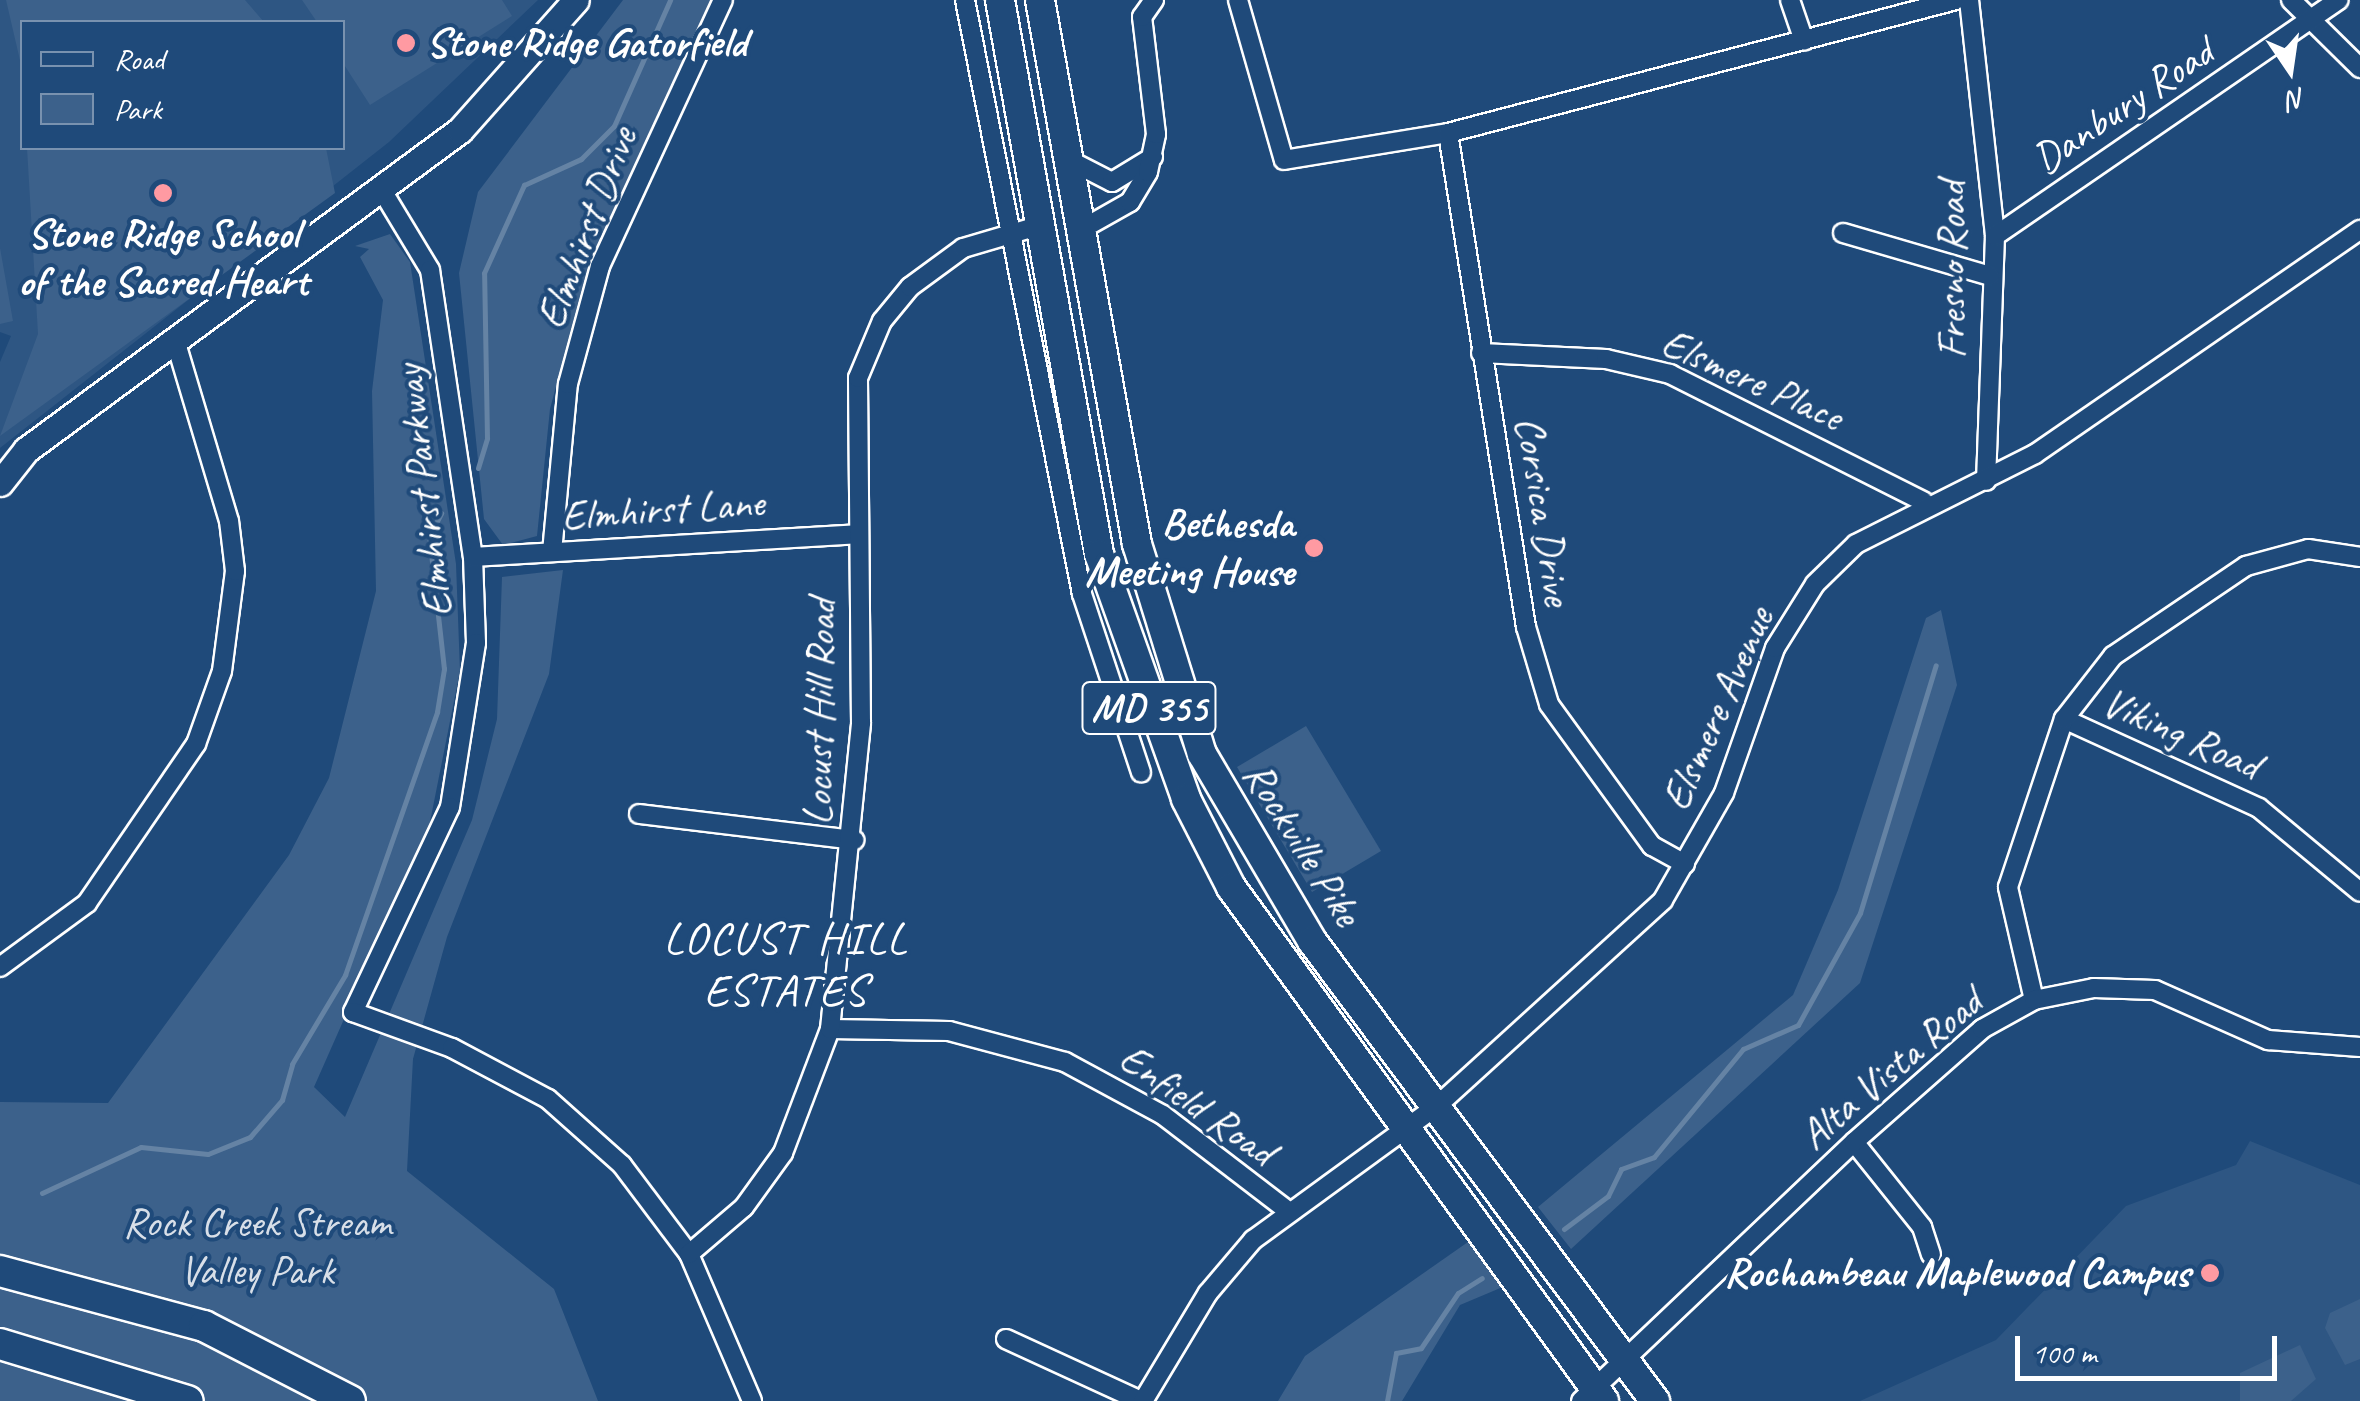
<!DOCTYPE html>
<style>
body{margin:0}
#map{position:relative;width:2360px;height:1401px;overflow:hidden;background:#1f4a7a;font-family:Caveat,sans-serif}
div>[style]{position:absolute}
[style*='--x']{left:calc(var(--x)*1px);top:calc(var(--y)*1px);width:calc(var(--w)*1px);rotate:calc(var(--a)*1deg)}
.built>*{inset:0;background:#2e5683}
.green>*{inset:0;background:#3c618b}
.stream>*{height:5px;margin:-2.5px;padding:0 2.5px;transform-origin:2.5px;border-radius:2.5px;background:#6583a4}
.roads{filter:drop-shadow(2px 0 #fff) drop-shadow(-2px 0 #fff) drop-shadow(0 2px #fff) drop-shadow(0 -2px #fff)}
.street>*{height:18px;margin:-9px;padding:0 9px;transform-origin:9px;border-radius:9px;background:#1f4a7a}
.secondary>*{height:25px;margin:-12.5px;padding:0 12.5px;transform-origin:12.5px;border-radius:12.5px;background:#1f4a7a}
.primary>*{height:28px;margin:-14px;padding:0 14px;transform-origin:14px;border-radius:14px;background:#1f4a7a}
.highway>*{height:30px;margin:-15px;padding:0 15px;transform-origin:15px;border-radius:15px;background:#1f4a7a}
.dots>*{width:28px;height:28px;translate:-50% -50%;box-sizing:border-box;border:5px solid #1f4a7a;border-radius:50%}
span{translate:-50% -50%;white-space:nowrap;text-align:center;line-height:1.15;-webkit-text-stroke:8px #1f4a7a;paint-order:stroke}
.shield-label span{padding:2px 8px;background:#1f4a7a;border:2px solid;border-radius:8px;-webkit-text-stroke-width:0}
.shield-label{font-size:40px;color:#fff;font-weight:700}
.poi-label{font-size:42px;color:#fff;font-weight:700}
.left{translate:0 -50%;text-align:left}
.right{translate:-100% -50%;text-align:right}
.street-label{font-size:42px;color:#fff}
.park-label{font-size:42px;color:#d8dfe8}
.neighbourhood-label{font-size:45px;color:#fff;letter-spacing:2.5px}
.legend{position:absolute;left:20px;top:20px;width:325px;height:130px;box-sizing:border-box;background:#1f4a7a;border:2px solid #7992af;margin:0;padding:12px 18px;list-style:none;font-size:30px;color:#fff}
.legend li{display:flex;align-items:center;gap:20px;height:50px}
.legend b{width:50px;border:2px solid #7992af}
.north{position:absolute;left:2240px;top:20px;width:100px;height:100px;-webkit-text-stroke:8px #1f4a7a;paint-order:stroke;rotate:167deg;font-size:28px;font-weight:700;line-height:40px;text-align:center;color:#fff}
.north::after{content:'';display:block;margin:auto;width:35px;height:45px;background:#fff;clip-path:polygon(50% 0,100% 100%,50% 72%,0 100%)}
.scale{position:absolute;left:2015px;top:1336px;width:262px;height:45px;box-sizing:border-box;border:5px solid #fff;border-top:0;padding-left:12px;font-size:30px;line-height:35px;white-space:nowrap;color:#fff;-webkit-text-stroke:8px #1f4a7a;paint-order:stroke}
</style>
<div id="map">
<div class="built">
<i style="clip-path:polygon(evenodd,0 0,538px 0,389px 142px,0 448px,0 362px,11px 336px,0 332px,0 0,22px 22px,342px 22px,342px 148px,22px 148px,22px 22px)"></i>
<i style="clip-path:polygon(2250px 1141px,2360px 1185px,2360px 1401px,1860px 1401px,1996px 1340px,2126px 1206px,2236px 1165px)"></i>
</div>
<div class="green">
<i style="clip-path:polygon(6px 0,245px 0,264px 22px,22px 22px,22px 69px)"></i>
<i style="clip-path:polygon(302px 0,502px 0,512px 16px,370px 105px,343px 63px,342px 22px,317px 22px)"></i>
<i style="clip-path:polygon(623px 0,711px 0,582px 289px,550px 409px,537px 536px,503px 545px,484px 519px,459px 273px,478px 192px)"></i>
<i style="clip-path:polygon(27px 148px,326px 148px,335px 193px,0 436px,38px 334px)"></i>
<i style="clip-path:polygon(390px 234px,410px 262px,456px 564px,460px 671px,429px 827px,314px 1087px,345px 1117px,472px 820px,497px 719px,502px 577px,563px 570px,549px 674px,447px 937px,413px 1059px,407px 1171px,554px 1289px,598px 1401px,0 1401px,0 1102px,108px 1103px,289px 855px,329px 778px,376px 591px,372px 391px,383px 300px,360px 257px,369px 249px,355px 246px)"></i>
<i style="clip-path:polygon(0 248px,13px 321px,0 324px)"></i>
<i style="clip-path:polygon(1941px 610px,1957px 685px,1860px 983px,1571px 1249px,1538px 1207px,1793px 995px,1838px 890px,1926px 618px)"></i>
<i style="clip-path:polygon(1306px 726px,1381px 851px,1312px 892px,1237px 767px)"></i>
<i style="clip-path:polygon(1478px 1235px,1517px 1281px,1460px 1305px,1402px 1401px,1278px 1401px,1305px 1356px)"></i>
<i style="clip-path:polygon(2360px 1299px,2360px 1359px,2345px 1365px,2325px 1328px,2330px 1313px)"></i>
<i style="clip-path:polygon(2300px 1345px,2316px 1379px,2291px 1401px,2240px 1401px,2240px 1373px)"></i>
</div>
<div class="stream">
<i style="--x:478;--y:468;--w:31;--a:-73"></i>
<i style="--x:487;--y:438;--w:165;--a:-91"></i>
<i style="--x:484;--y:273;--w:97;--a:-65.6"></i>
<i style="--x:524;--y:185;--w:63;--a:-24.5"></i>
<i style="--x:581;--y:159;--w:47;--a:-45"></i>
<i style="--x:614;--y:126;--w:138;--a:-66"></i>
<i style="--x:42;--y:1193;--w:109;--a:-24.9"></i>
<i style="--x:141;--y:1147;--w:67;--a:6"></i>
<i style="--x:208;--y:1154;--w:45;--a:-22"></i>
<i style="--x:250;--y:1137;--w:49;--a:-49.1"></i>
<i style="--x:282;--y:1100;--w:37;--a:-74"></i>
<i style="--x:292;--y:1064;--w:104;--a:-59.2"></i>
<i style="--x:345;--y:975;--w:279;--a:-70.7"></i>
<i style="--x:437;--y:712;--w:44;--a:-80.8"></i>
<i style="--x:444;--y:669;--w:134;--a:-96.4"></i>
<i style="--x:429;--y:536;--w:26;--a:-62"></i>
<i style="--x:1564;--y:1229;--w:55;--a:-36.9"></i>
<i style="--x:1608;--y:1196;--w:30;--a:-64"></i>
<i style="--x:1621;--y:1169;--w:35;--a:-20"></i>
<i style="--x:1654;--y:1157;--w:140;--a:-50.5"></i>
<i style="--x:1743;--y:1049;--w:60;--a:-23.6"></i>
<i style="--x:1798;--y:1025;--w:128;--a:-61"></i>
<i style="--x:1860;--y:913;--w:259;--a:-73"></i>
<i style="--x:1387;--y:1401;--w:49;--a:-79.4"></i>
<i style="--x:1396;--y:1353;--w:25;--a:-11"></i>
<i style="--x:1421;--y:1348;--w:66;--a:-56.1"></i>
<i style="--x:1458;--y:1293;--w:28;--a:-32"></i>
</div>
<div class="roads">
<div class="street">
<i style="--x:965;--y:0;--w:605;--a:78.86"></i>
<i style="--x:1082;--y:594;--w:188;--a:71.7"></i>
<i style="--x:1238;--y:0;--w:166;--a:74"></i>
<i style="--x:1284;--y:160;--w:166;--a:-9.3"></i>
<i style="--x:1790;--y:0;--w:43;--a:71.1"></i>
<i style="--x:1969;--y:0;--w:237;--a:83.7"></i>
<i style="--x:1995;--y:236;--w:245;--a:92.1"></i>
<i style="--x:2291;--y:0;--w:97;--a:44.6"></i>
<i style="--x:1071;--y:161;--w:46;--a:27.1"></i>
<i style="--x:1112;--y:182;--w:48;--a:-31.4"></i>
<i style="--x:383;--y:192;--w:91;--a:58.9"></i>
<i style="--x:430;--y:270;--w:290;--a:81.5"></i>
<i style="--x:473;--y:557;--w:86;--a:88"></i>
<i style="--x:476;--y:643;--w:166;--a:99"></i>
<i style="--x:450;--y:807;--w:227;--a:115.3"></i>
<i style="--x:353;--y:1012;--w:105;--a:20"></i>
<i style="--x:452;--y:1048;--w:109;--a:28"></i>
<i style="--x:548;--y:1099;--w:99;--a:41.7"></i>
<i style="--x:622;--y:1165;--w:111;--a:53"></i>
<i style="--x:689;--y:1254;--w:160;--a:66.8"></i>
<i style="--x:1084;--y:228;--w:53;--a:-29.5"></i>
<i style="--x:1130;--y:202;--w:35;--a:-59"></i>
<i style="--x:1148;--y:172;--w:39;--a:-78"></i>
<i style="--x:1156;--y:134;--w:118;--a:-96.8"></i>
<i style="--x:1142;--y:17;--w:21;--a:-55"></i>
<i style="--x:1843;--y:233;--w:153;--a:16.3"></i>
<i style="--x:1995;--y:236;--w:417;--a:-34.5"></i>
<i style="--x:1481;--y:353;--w:125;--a:2.7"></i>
<i style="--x:1606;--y:359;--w:66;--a:13.2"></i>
<i style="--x:1670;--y:374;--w:284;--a:26.7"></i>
<i style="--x:552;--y:552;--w:169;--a:-84.6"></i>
<i style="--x:568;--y:384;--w:122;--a:-74.8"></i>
<i style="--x:600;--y:266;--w:293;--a:-65.2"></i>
<i style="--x:473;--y:557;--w:384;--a:-3.4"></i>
<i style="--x:2064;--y:719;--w:214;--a:24.5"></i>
<i style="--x:2259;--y:808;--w:131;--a:39.7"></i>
<i style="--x:639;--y:814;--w:217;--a:6.9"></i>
<i style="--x:1685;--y:864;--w:38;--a:-151"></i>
<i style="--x:1652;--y:846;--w:175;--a:-126"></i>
<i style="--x:1549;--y:704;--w:80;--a:-106.6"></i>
<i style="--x:1526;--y:627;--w:500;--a:-98.97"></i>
<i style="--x:1448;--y:133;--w:525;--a:-14.67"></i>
<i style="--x:0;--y:967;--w:108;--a:-36.3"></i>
<i style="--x:87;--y:903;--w:193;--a:-55.6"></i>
<i style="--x:196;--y:744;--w:77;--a:-70.4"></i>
<i style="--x:222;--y:671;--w:101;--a:-82.6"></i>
<i style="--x:235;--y:571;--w:50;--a:-96.8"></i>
<i style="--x:229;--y:521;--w:189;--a:-106.6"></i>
<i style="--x:2034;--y:1000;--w:116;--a:-103"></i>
<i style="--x:2008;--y:887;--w:177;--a:-71.6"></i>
<i style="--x:2064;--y:719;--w:80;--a:-52.1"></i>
<i style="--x:2113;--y:656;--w:161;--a:-34.1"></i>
<i style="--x:2246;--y:566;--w:64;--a:-15.3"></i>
<i style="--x:2308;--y:549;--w:53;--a:8.7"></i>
<i style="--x:830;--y:1029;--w:119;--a:1"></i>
<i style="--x:949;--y:1031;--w:120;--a:15"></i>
<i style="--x:1065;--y:1062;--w:111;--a:28.4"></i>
<i style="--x:1163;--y:1115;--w:156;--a:37.5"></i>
<i style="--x:1854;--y:1142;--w:109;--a:51.3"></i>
<i style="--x:1922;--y:1227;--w:29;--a:72"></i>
<i style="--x:689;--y:1254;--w:72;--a:-40.5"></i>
<i style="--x:744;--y:1207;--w:67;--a:-54.2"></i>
<i style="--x:783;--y:1153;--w:133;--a:-69.2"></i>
<i style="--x:830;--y:1029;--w:308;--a:-84.2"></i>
<i style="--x:861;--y:723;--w:345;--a:-90.5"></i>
<i style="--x:858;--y:378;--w:62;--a:-67.2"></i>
<i style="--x:882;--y:321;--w:44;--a:-50.5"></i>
<i style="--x:910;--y:287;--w:66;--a:-36.3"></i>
<i style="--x:963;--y:248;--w:81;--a:-16.4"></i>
<i style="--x:1006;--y:1339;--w:149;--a:24.7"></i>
<i style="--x:1143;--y:1401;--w:126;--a:-59"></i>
<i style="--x:1208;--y:1293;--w:70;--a:-49.7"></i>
<i style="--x:1253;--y:1240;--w:229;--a:-36.1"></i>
<i style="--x:1438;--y:1105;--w:304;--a:-42.3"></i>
<i style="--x:1663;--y:900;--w:123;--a:-60.3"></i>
<i style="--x:1724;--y:793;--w:154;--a:-70.6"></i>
<i style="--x:1775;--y:648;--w:75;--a:-58"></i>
<i style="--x:1815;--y:584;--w:57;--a:-44.3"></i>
<i style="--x:1856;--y:544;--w:200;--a:-26.7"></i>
<i style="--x:2035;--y:454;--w:395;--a:-34.6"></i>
<i style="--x:1581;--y:1401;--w:376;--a:-43.5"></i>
<i style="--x:1854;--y:1142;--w:171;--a:-41.4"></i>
<i style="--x:1982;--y:1029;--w:60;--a:-29.1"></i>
<i style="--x:2034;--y:1000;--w:61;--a:-11.3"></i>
<i style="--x:2094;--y:988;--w:61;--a:1.9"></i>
<i style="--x:2155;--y:990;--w:124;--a:23.9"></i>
<i style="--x:2268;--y:1040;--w:92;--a:4.4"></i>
</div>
<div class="secondary">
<i style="--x:0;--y:483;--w:42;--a:-51.8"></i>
<i style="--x:26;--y:450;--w:539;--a:-36.4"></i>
<i style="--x:460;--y:130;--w:174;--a:-48.3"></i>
</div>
<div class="primary">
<i style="--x:1000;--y:0;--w:563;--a:79.87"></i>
<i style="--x:1099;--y:554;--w:260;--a:70.4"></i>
<i style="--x:1186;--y:799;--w:99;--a:62.9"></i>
<i style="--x:1231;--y:887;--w:635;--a:54.03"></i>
<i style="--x:1040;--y:0;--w:553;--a:79.89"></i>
<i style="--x:1137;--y:544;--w:220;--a:72.8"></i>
<i style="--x:1202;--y:754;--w:217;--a:59.5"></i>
<i style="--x:1312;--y:941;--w:574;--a:53.29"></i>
</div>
<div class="highway">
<i style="--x:0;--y:1271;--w:211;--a:15.1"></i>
<i style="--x:204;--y:1326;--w:164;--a:27.2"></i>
<i style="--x:0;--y:1344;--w:196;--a:16.9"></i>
</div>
</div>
<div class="dots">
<i style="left:406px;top:43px;background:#ff9aa2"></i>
<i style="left:163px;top:193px;background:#ff9aa2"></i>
<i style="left:1314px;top:548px;background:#ff9aa2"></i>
<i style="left:2210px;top:1273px;background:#ff9aa2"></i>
</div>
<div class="shield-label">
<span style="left:1149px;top:708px">MD 355</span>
</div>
<div class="poi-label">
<span class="left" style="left:426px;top:43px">Stone Ridge Gatorfield</span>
<span style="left:163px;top:258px">Stone Ridge School<br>of the Sacred Heart</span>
<span class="right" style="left:1294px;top:548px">Bethesda<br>Meeting House</span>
<span class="right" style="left:2190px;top:1273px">Rochambeau Maplewood Campus</span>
</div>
<div class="street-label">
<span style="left:2123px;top:106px;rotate:-34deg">Danbury Road</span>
<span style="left:587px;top:228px;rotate:-69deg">Elmhirst Drive</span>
<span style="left:1952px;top:270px;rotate:-90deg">Fresno Road</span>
<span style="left:1752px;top:380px;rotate:24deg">Elsmere Place</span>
<span style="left:424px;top:491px;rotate:-97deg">Elmhirst Parkway</span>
<span style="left:663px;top:510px;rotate:-4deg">Elmhirst Lane</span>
<span style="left:1543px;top:511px;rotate:81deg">Corsica Drive</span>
<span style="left:1718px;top:709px;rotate:-66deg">Elsmere Avenue</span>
<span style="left:820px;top:712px;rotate:-89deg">Locust Hill Road</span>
<span style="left:2181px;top:734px;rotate:24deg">Viking Road</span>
<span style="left:1302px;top:844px;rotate:58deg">Rockville Pike</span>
<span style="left:1891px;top:1069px;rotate:-40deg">Alta Vista Road</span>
<span style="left:1197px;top:1105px;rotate:35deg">Enfield Road</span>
</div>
<div class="park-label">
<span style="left:257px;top:1247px">Rock Creek Stream<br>Valley Park</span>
</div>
<div class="neighbourhood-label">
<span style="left:786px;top:965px">LOCUST HILL<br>ESTATES</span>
</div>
<ul class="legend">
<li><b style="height:12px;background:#1f4a7a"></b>Road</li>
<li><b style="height:28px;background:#3c618b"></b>Park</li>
</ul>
<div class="north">N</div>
<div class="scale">100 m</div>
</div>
